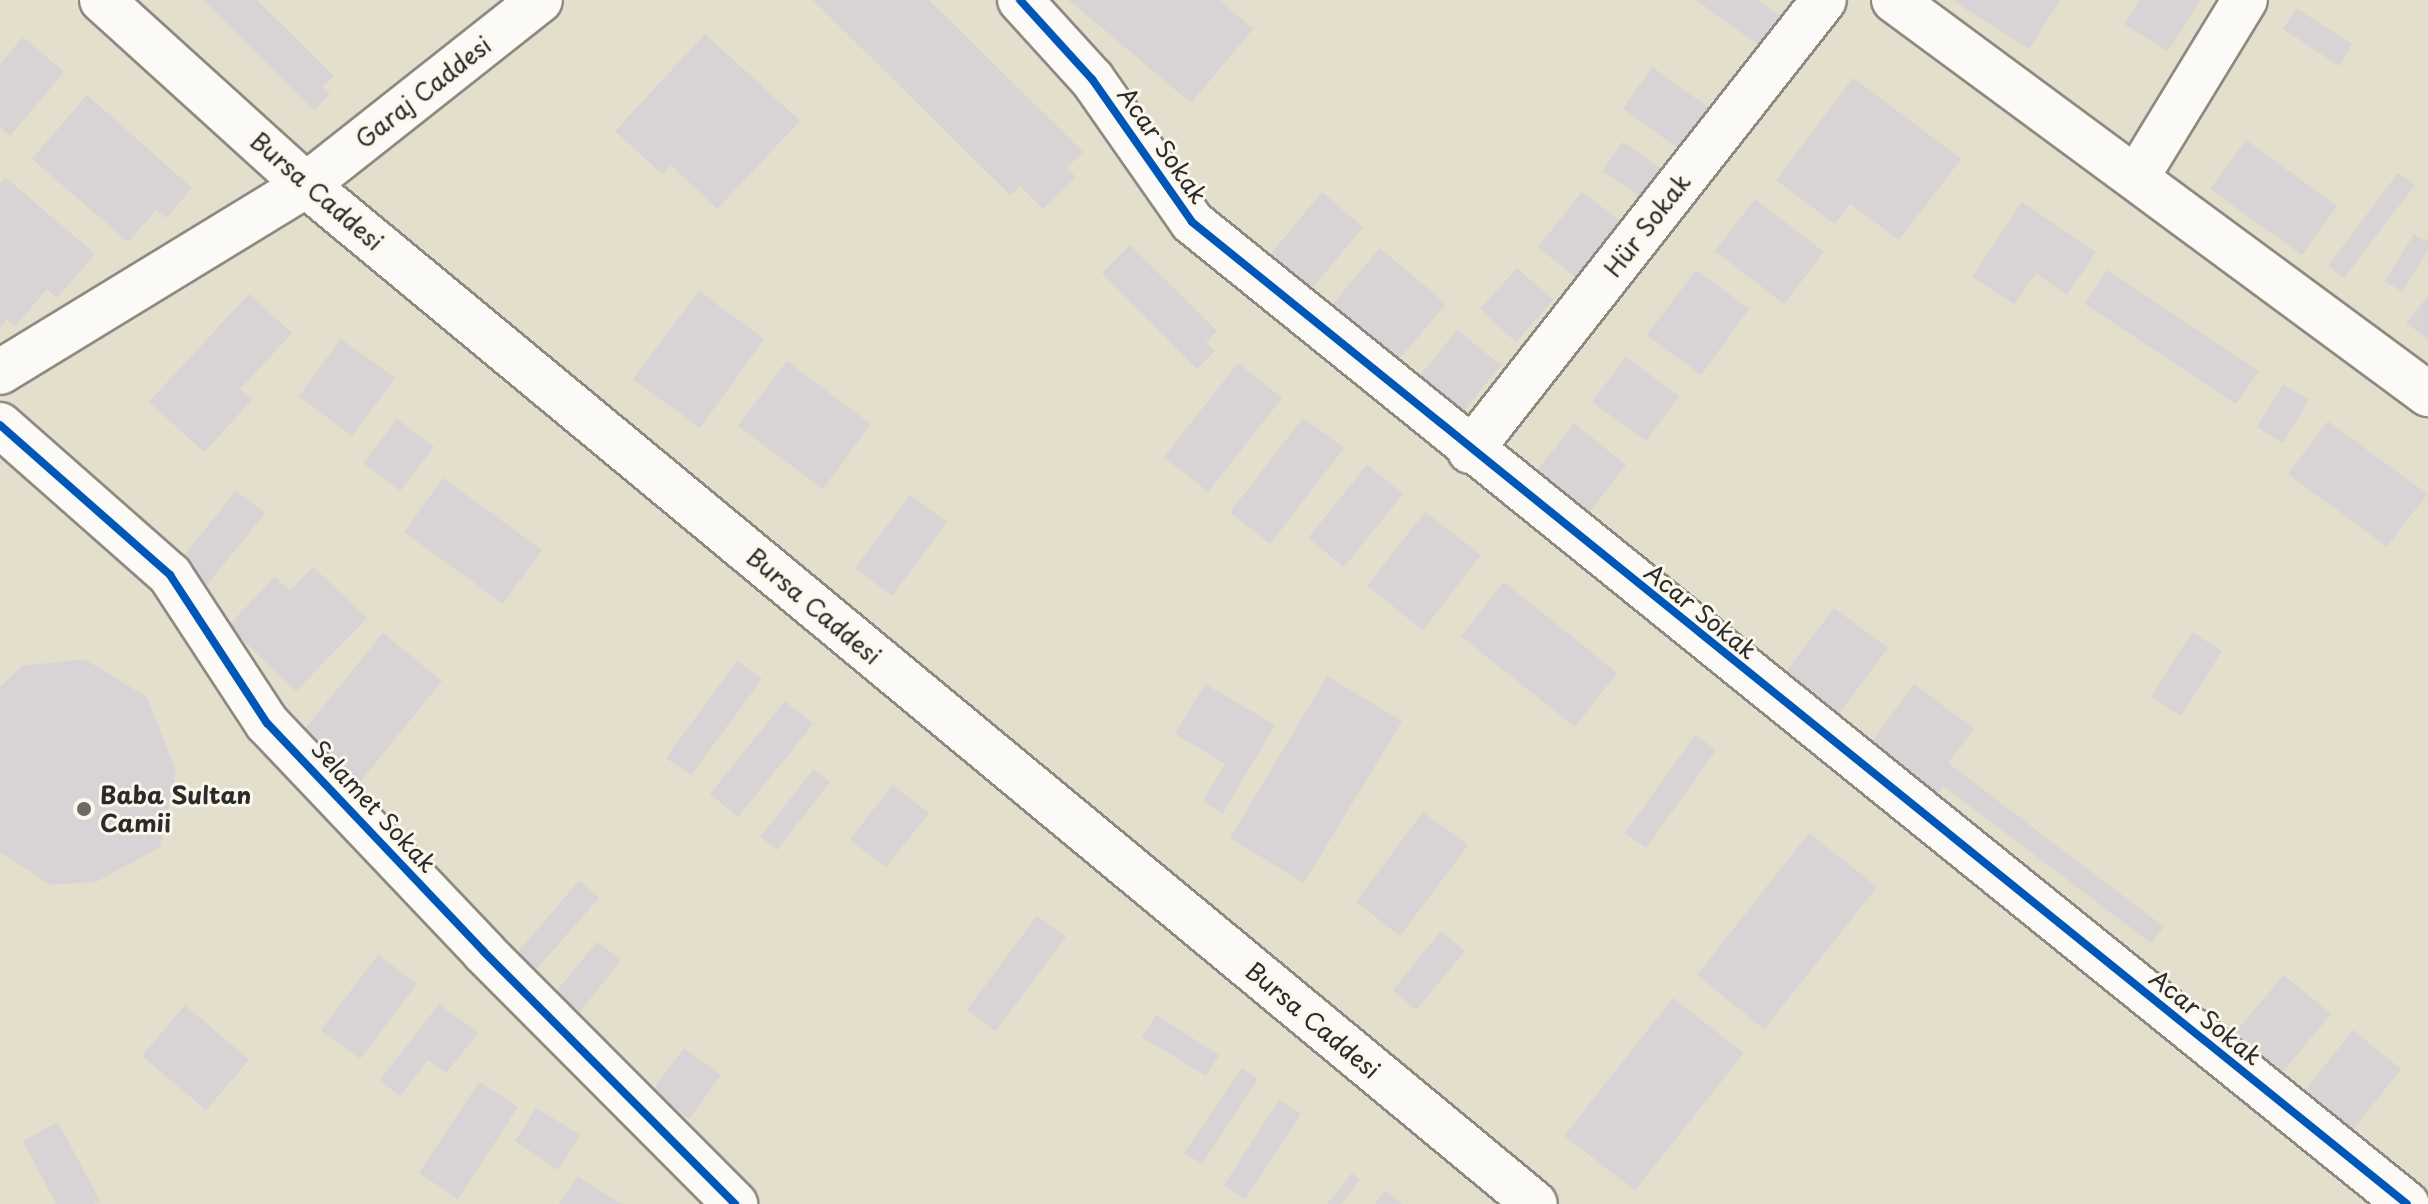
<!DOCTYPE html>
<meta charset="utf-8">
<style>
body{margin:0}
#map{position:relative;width:2428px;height:1204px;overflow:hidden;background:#e4decc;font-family:"Playpen Sans",sans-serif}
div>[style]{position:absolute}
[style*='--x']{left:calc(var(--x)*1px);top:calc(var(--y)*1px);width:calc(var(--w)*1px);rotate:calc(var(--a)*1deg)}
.building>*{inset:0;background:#d8d3d5}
.roads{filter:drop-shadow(2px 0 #8d8a81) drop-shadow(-2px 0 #8d8a81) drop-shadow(0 2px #8d8a81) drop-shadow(0 -2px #8d8a81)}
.minor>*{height:44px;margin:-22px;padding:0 22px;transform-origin:22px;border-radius:22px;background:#fbfaf7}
.major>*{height:44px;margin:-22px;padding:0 22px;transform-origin:22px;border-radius:22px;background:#fbfaf7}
.cycleway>*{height:8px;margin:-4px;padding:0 4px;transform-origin:4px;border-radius:4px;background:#0057b8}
.dots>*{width:22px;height:22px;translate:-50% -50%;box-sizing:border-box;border:4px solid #fbf7ec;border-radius:50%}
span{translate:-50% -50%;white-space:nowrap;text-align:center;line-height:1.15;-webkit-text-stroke:6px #fbf7ec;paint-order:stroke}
.street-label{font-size:24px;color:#2b2b2b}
.poi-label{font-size:24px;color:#2b2b2b;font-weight:700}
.left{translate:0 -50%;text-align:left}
</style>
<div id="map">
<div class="building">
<i style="clip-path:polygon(203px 0,257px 0,334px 76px,322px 87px,330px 94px,314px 111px)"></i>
<i style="clip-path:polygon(813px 0,929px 0,1083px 152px,1066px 168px,1076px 177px,1043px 209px,1020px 186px,1010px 195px)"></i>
<i style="clip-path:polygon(1069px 0,1219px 0,1253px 29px,1191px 103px)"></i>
<i style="clip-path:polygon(1696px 0,1758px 0,1788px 21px,1767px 51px)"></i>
<i style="clip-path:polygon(1952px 0,2060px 0,2029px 49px)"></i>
<i style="clip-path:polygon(2140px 0,2200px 0,2168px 51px,2124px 24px)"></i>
<i style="clip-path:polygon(2296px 8px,2352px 44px,2339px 66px,2283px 29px)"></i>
<i style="clip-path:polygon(705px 34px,800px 121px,717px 209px,671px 165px,662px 174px,615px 131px)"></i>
<i style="clip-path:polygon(23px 37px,64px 72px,10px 136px,0 127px,0 64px)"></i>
<i style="clip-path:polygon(1652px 67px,1715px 112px,1685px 153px,1623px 109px)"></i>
<i style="clip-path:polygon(1853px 78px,1961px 159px,1899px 240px,1850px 204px,1835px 224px,1776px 180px)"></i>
<i style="clip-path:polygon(87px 95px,192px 188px,166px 218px,156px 210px,128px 242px,32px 159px)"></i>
<i style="clip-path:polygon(2246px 140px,2337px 206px,2302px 255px,2210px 189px)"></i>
<i style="clip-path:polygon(1623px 142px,1675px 178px,1655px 206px,1602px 171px)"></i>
<i style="clip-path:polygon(2398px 173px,2415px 185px,2344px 278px,2328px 266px)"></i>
<i style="clip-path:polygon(5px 177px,95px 254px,57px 298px,47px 289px,15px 326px,7px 319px,0 328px,0 184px)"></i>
<i style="clip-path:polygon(1322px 192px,1363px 227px,1306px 296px,1265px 261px)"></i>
<i style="clip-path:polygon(1582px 192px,1620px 221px,1576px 278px,1538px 247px)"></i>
<i style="clip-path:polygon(1755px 199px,1824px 252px,1784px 304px,1715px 251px)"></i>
<i style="clip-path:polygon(2022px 202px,2096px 252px,2067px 295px,2036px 273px,2014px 304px,1972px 277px)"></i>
<i style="clip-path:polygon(2414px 234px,2428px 242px,2428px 250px,2402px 292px,2385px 281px)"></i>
<i style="clip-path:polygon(1130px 245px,1217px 331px,1206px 342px,1215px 351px,1197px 369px,1102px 273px)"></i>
<i style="clip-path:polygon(1380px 248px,1446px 304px,1395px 364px,1329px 308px)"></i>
<i style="clip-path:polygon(1517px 268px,1553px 300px,1516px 342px,1480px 309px)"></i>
<i style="clip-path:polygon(1696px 270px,1749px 309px,1701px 375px,1647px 335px)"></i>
<i style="clip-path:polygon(2107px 270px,2259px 371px,2236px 404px,2085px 304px)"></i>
<i style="clip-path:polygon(699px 291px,764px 339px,700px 428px,633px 379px)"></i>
<i style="clip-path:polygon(249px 294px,292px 333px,240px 389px,252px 400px,204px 452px,149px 402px)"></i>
<i style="clip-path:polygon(2428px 296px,2428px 339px,2406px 323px)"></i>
<i style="clip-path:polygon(1457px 330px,1501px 365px,1455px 422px,1411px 387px)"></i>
<i style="clip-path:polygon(341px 339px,395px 378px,352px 436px,299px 396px)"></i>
<i style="clip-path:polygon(1626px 357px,1679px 396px,1646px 441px,1592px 402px)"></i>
<i style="clip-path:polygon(787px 361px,871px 424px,823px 489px,738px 426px)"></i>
<i style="clip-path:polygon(1238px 363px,1282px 398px,1208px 492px,1164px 457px)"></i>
<i style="clip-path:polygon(2283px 384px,2309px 400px,2283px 443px,2257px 427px)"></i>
<i style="clip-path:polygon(1303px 418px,1344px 448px,1270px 544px,1230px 512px)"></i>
<i style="clip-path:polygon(397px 419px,434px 447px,400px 491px,363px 463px)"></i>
<i style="clip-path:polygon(2328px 421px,2427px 494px,2387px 547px,2288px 474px)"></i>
<i style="clip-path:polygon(1574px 423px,1626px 465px,1579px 525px,1527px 484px)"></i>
<i style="clip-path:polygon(1367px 465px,1403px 494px,1344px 567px,1308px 538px)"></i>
<i style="clip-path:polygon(443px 478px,542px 550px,503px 604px,404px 532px)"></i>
<i style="clip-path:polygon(236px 491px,265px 513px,202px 591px,174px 568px)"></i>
<i style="clip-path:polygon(910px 495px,947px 522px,892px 596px,855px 568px)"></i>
<i style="clip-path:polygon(1425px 512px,1481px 555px,1423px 630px,1367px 586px)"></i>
<i style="clip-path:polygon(313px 567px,367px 618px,296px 691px,228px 626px,275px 577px,290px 591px)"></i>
<i style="clip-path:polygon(1504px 582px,1617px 673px,1575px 727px,1461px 636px)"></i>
<i style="clip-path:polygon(1834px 608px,1888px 648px,1836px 717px,1782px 677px)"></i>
<i style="clip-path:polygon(2192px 632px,2222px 651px,2181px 716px,2151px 697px)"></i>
<i style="clip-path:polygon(383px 633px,442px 681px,359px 783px,300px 735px)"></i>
<i style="clip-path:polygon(84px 659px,147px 697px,176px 771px,160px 847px,96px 882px,51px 885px,0 852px,0 687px,22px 666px)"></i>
<i style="clip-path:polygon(737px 661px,762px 679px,691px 775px,666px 758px)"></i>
<i style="clip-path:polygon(1327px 676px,1402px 721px,1304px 883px,1230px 838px)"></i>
<i style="clip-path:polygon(1205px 684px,1275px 725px,1223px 813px,1203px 801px,1225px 764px,1175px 734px)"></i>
<i style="clip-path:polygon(1914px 684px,1974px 729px,1948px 763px,2164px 927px,2151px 943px,1943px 786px,1938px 794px,1870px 744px)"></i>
<i style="clip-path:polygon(785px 701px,813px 724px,738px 817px,710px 794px)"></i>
<i style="clip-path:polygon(1695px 735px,1716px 750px,1646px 848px,1625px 833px)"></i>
<i style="clip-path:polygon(814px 769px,830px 782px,777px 850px,760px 837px)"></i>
<i style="clip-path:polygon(892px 785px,929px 813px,886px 867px,850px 840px)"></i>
<i style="clip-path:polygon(1423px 812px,1468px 845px,1400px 936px,1356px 902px)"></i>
<i style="clip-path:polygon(1809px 833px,1877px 887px,1764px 1029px,1697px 975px)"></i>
<i style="clip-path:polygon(579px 881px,599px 898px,532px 974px,513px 958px)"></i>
<i style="clip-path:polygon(1037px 916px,1066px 937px,996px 1031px,967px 1010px)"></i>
<i style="clip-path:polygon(1441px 931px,1465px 951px,1416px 1010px,1393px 990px)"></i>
<i style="clip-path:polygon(597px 942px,621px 960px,580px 1012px,555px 993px)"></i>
<i style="clip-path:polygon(378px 955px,417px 984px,360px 1059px,321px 1030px)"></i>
<i style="clip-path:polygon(2284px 975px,2331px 1014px,2269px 1088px,2221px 1049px)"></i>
<i style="clip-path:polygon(1673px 998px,1744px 1053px,1635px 1190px,1564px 1136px)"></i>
<i style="clip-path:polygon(439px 1004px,478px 1033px,446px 1073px,428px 1060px,400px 1096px,380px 1080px)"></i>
<i style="clip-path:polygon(185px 1005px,249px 1060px,206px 1110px,142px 1056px)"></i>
<i style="clip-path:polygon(1156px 1015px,1219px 1055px,1206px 1076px,1142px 1037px)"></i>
<i style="clip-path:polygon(2353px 1030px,2401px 1069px,2339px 1147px,2291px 1108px)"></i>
<i style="clip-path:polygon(684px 1048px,721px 1075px,689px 1119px,652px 1091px)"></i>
<i style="clip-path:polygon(1242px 1068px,1258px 1079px,1202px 1164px,1184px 1153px)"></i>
<i style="clip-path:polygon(479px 1082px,518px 1107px,458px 1199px,419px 1173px)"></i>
<i style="clip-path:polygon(1279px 1100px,1301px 1114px,1245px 1199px,1224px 1185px)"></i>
<i style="clip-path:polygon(536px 1108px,580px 1135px,558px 1170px,515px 1141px)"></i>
<i style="clip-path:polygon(58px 1122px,100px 1201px,94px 1204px,56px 1204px,23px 1141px)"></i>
<i style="clip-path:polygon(1352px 1173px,1360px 1180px,1341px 1204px,1327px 1204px)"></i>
<i style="clip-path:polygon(578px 1176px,621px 1204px,559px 1204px)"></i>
<i style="clip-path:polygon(1385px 1191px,1402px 1204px,1375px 1204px)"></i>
</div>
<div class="roads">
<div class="minor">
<i style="--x:1020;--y:0;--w:107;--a:47.7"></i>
<i style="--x:1092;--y:79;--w:174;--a:55"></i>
<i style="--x:1192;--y:222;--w:1562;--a:38.95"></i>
<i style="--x:1894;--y:0;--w:664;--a:36.42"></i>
<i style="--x:2138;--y:175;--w:205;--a:-58.6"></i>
<i style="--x:0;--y:372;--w:359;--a:-31.4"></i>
<i style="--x:306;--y:185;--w:298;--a:-38.3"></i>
<i style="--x:0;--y:425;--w:227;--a:41.4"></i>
<i style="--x:170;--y:575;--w:177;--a:56.8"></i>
<i style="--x:267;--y:723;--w:315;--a:46.5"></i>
<i style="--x:484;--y:952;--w:356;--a:45.1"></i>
<i style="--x:1470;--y:451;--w:573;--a:-51.87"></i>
</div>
<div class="major">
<i style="--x:102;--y:0;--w:275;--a:42.2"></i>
<i style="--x:306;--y:185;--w:1596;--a:39.66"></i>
</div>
</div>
<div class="cycleway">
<i style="--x:1020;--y:0;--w:107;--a:47.7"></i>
<i style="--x:1092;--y:79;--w:174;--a:55"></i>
<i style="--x:1192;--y:222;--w:1562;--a:38.95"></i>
<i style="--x:0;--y:425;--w:227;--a:41.4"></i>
<i style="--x:170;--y:575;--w:177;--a:56.8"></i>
<i style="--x:267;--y:723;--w:315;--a:46.5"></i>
<i style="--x:484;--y:952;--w:356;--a:45.1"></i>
</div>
<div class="dots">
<i style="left:84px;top:809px;background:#6c6a63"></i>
</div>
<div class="street-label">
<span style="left:423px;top:92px;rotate:-38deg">Garaj Caddesi</span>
<span style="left:1163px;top:145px;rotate:55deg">Acar Sokak</span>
<span style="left:317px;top:191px;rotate:41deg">Bursa Caddesi</span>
<span style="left:1647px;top:225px;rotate:-52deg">Hür Sokak</span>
<span style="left:814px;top:606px;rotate:40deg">Bursa Caddesi</span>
<span style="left:1701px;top:611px;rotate:39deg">Acar Sokak</span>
<span style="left:374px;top:806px;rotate:47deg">Selamet Sokak</span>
<span style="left:2206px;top:1017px;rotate:39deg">Acar Sokak</span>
<span style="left:1313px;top:1020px;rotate:40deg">Bursa Caddesi</span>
</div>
<div class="poi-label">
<span class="left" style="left:100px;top:809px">Baba Sultan<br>Camii</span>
</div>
</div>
